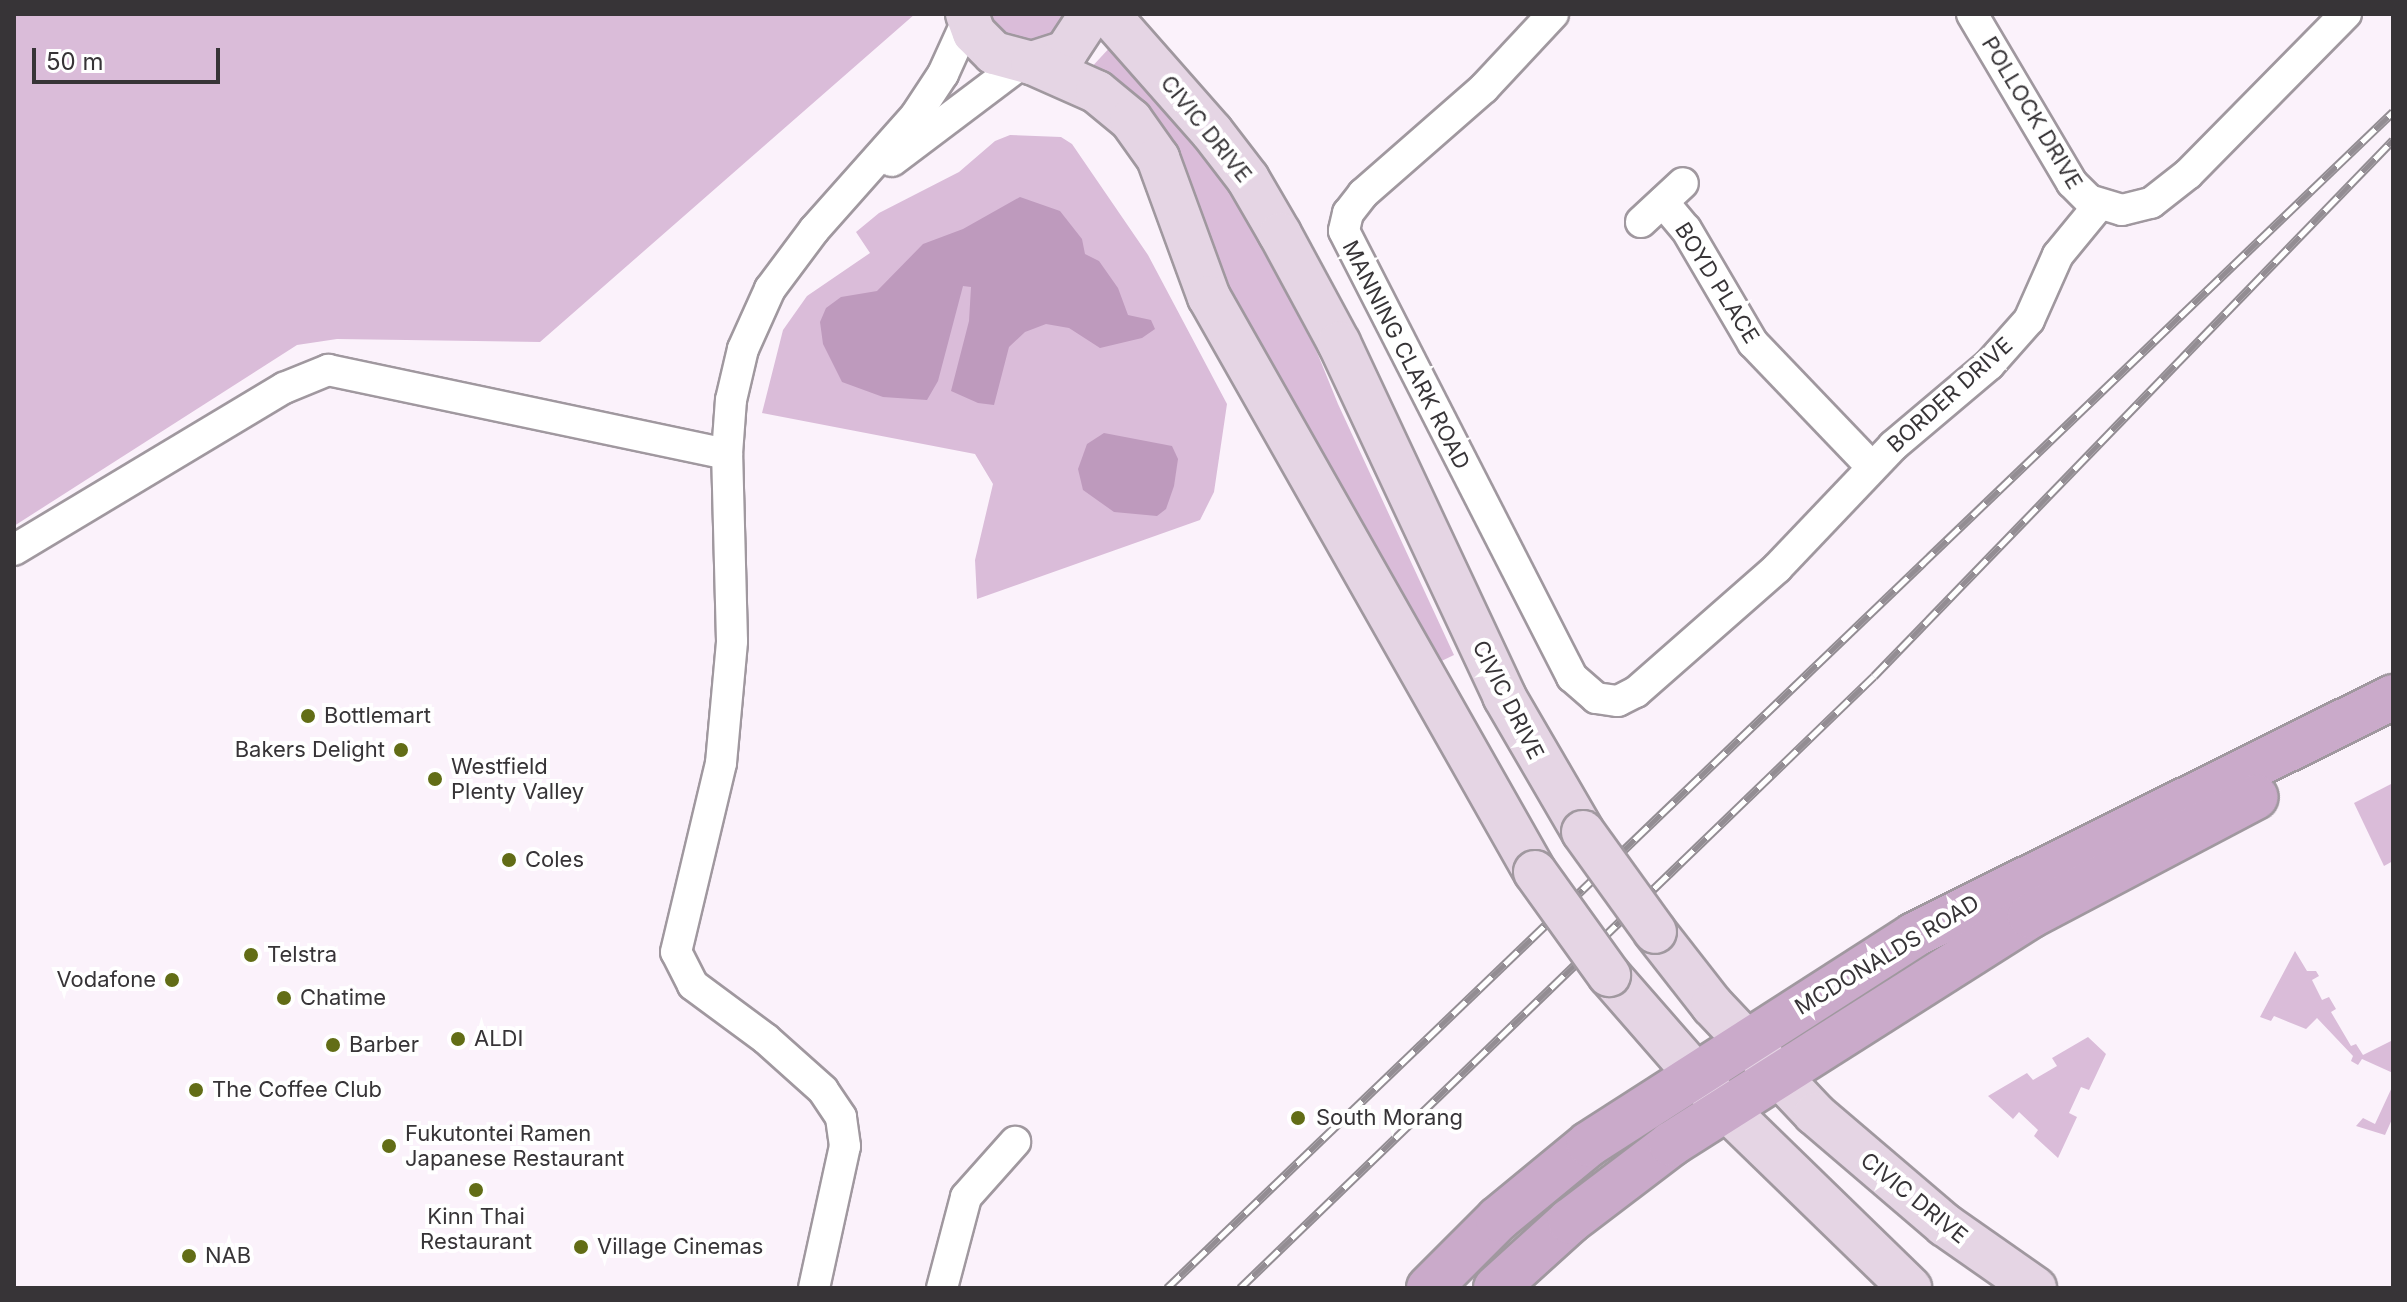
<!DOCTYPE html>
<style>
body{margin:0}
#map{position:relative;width:2407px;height:1302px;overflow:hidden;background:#fbf2fb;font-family:Inter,sans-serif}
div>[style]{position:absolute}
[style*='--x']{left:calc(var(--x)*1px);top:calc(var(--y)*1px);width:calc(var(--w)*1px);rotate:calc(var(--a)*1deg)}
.green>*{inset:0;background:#dabcd9}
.water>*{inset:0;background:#be9abd}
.roads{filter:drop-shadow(2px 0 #a0989f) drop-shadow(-2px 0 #a0989f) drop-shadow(0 2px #a0989f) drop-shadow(0 -2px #a0989f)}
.minor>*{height:30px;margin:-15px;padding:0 15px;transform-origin:15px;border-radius:15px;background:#fff}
.secondary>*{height:42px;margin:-21px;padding:0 21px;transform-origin:21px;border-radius:21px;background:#e5d5e4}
.primary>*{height:44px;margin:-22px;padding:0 22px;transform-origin:22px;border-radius:22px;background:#caaaca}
.rail>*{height:9px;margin-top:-4.5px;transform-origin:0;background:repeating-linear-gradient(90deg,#fff 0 18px,#938d93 0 36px);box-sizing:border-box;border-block:2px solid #938d93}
.bridges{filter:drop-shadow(2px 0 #a0989f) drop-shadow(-2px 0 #a0989f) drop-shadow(0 2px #a0989f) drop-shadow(0 -2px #a0989f)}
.secondary-bridge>*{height:42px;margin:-21px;padding:0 21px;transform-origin:21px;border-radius:21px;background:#e5d5e4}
.dots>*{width:22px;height:22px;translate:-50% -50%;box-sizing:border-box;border:4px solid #fff;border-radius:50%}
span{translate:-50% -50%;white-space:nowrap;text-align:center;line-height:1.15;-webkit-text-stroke:8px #fff;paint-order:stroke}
.street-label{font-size:22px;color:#373437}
.poi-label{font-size:22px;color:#373437}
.left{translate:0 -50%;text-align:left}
.right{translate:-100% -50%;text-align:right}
.frame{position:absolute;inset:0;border:16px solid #373437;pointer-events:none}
.scale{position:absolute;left:32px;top:48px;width:188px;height:36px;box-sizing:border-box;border:4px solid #373437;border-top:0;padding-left:10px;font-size:24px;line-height:28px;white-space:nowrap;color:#373437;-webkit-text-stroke:6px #fff;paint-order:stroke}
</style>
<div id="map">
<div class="green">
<i style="clip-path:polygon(14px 14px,915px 14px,540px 342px,337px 339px,297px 345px,14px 526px)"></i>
<i style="clip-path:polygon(987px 14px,1075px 14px,1044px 47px,1004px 40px)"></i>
<i style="clip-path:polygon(1113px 44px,1202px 141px,1293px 293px,1338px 404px,1454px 655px,1431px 666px,1088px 71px)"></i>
<i style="clip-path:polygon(1010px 135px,1061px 137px,1072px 144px,1148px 255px,1227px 404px,1214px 492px,1200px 520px,977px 599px,975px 560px,993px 484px,975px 454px,762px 413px,783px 330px,807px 296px,870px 253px,856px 232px,879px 213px,959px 172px,995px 141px)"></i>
<i style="clip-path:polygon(2393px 783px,2393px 861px,2384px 866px,2354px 803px)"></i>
<i style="clip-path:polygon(2295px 951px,2307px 971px,2316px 971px,2319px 976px,2312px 980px,2322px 1000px,2329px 997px,2336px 1009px,2331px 1012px,2351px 1046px,2356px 1044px,2363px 1055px,2393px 1040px,2393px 1073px,2362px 1059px,2358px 1065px,2351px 1061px,2353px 1056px,2317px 1018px,2306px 1029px,2274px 1016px,2271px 1021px,2260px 1017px)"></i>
<i style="clip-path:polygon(2088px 1037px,2106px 1054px,2089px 1090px,2081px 1087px,2069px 1113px,2077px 1117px,2058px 1158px,2034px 1136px,2038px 1130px,2019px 1112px,2013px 1119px,1988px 1096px,2027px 1073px,2033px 1080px,2057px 1066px,2052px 1058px)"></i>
<i style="clip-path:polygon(2393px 1085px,2393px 1117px,2385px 1135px,2356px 1126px,2363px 1118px,2375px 1124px)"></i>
</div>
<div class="water">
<i style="clip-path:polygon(1020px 197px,1060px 211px,1082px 239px,1085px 254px,1099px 261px,1118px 288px,1128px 315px,1151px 320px,1155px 329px,1142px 338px,1100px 348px,1069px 328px,1046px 324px,1025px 332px,1009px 347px,994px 405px,978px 403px,951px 391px,969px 321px,971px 287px,963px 286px,938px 381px,927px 400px,883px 397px,842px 382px,823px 344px,820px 322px,826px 308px,841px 297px,877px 291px,923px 244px,963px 229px)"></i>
<i style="clip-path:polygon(1104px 433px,1172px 446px,1178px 459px,1174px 486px,1166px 509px,1157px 516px,1114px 512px,1083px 490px,1078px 469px,1087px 444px)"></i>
</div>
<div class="roads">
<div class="minor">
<i style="--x:1553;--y:14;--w:101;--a:133"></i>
<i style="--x:1484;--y:88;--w:161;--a:138.8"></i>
<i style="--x:1363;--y:194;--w:24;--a:128"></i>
<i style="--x:1348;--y:213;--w:18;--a:103"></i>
<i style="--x:1344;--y:231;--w:501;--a:62.92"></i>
<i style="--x:1572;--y:677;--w:32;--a:41"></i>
<i style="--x:1596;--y:698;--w:22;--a:8"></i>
<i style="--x:1618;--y:701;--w:20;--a:-27"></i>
<i style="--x:1636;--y:692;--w:188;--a:-41.3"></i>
<i style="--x:1777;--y:568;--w:168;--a:-46.4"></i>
<i style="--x:1893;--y:446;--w:126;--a:-40.2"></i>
<i style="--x:1989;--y:365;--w:60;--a:-48.4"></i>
<i style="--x:2029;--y:320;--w:71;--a:-66"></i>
<i style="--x:2058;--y:255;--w:65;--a:-50.6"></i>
<i style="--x:1972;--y:14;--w:196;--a:59.4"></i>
<i style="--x:2072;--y:183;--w:24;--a:45"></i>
<i style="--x:2089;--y:200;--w:34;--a:17"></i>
<i style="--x:2122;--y:210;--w:30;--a:-14"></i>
<i style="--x:2151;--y:203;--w:47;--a:-38.1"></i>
<i style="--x:2188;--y:174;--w:225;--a:-45.4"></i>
<i style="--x:892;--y:161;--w:163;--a:-37"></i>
<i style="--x:1663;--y:202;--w:35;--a:50"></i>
<i style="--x:1686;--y:229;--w:132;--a:59.6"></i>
<i style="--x:1753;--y:343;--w:170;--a:46.2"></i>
<i style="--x:1641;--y:222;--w:57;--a:-42.9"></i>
<i style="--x:14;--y:550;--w:315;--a:-31"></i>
<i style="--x:284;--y:388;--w:48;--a:-22.2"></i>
<i style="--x:328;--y:370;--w:408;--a:11.9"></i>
<i style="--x:814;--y:1288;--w:145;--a:-77.7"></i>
<i style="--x:845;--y:1146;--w:29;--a:-98"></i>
<i style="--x:841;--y:1117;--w:32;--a:-124"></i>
<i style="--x:823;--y:1090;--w:76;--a:-138.2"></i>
<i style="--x:766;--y:1039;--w:91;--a:-143.5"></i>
<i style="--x:693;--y:985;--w:37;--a:-117"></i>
<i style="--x:676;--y:952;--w:194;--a:-76.6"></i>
<i style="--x:721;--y:763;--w:122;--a:-84.8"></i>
<i style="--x:732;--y:641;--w:187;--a:-91.5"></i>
<i style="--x:727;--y:454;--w:54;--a:-85.8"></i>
<i style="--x:731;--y:400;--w:52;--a:-76.8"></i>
<i style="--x:743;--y:349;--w:66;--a:-65.8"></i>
<i style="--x:770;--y:289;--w:74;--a:-53.3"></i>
<i style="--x:814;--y:230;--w:154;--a:-48.4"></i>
<i style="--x:916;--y:115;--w:49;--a:-56.6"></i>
<i style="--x:943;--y:74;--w:60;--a:-65.6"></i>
<i style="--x:942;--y:1288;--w:94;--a:-75.2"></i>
<i style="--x:966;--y:1197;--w:74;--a:-48.3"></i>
</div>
<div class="secondary">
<i style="--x:967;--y:14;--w:20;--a:70"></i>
<i style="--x:974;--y:33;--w:28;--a:45"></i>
<i style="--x:994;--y:53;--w:39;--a:15"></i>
<i style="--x:1032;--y:63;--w:36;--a:-18"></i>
<i style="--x:1066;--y:52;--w:45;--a:-56.7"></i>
<i style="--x:1108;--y:14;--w:157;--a:48.6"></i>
<i style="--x:1212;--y:132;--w:59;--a:52.5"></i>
<i style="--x:1248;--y:179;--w:64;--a:59.8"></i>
<i style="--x:1280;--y:234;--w:124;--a:61.6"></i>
<i style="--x:1339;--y:343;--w:390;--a:64.9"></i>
<i style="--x:1504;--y:696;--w:157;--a:59.8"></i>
<i style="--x:1032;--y:63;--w:71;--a:24"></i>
<i style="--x:1097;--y:92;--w:44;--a:39.5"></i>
<i style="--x:1131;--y:120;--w:47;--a:54.6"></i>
<i style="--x:1158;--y:158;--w:148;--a:69.9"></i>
<i style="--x:1209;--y:297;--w:661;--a:60.45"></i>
<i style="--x:1655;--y:932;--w:93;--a:52"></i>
<i style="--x:1712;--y:1005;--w:150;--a:46.6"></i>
<i style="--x:1815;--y:1114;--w:171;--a:40.5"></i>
<i style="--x:1945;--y:1225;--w:110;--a:35"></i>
<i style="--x:1609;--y:975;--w:178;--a:48.9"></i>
<i style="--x:1726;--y:1109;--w:257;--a:44.2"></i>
</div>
<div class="primary">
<i style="--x:1429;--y:1288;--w:98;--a:-45"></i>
<i style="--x:1498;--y:1219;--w:118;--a:-39.5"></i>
<i style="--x:1589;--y:1144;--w:386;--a:-32.7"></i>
<i style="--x:1914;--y:935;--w:535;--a:-26.42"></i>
<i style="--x:1496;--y:1288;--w:100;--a:-42.2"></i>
<i style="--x:1570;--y:1221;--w:127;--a:-37.3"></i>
<i style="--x:1671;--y:1144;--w:425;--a:-32.4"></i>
<i style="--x:2030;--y:916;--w:255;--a:-27.8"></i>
</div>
</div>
<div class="rail">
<i style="--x:1167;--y:1288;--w:1699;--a:-43.81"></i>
<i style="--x:1240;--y:1288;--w:881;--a:-43.99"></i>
<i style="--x:1874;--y:676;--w:746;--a:-45.92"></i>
</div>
<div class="bridges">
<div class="secondary-bridge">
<i style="--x:1583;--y:832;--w:123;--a:54.2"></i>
<i style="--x:1535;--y:872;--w:127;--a:54.3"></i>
</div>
</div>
<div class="dots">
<i style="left:308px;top:716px;background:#626d16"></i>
<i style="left:401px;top:750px;background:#626d16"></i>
<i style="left:435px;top:779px;background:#626d16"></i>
<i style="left:509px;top:860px;background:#626d16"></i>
<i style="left:251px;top:955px;background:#626d16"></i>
<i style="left:172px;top:980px;background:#626d16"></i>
<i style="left:284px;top:998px;background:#626d16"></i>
<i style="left:458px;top:1039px;background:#626d16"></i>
<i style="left:333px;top:1045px;background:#626d16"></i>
<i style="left:196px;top:1090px;background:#626d16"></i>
<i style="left:1298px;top:1118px;background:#626d16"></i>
<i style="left:389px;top:1146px;background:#626d16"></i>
<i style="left:476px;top:1190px;background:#626d16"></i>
<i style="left:581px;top:1247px;background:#626d16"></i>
<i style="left:189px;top:1256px;background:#626d16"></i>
</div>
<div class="street-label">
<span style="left:2032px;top:113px;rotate:59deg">POLLOCK DRIVE</span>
<span style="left:1206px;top:129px;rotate:51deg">CIVIC DRIVE</span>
<span style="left:1717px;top:283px;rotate:58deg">BOYD PLACE</span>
<span style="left:1406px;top:355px;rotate:63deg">MANNING CLARK ROAD</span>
<span style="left:1950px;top:395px;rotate:-42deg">BORDER DRIVE</span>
<span style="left:1508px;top:700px;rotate:63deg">CIVIC DRIVE</span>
<span style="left:1887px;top:955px;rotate:-31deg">MCDONALDS ROAD</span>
<span style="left:1914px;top:1198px;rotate:39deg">CIVIC DRIVE</span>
</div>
<div class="poi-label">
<span class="left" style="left:324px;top:716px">Bottlemart</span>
<span class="right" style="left:385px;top:750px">Bakers Delight</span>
<span class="left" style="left:451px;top:779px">Westfield<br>Plenty Valley</span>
<span class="left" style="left:525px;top:860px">Coles</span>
<span class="left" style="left:267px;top:955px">Telstra</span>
<span class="right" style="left:156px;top:980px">Vodafone</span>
<span class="left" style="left:300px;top:998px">Chatime</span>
<span class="left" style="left:474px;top:1039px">ALDI</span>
<span class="left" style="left:349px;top:1045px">Barber</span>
<span class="left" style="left:212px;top:1090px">The Coffee Club</span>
<span class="left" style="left:1316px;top:1118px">South Morang</span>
<span class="left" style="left:405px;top:1146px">Fukutontei Ramen<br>Japanese Restaurant</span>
<span style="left:476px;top:1229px">Kinn Thai<br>Restaurant</span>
<span class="left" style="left:597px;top:1247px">Village Cinemas</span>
<span class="left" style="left:205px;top:1256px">NAB</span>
</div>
<div class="frame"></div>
<div class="scale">50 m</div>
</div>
